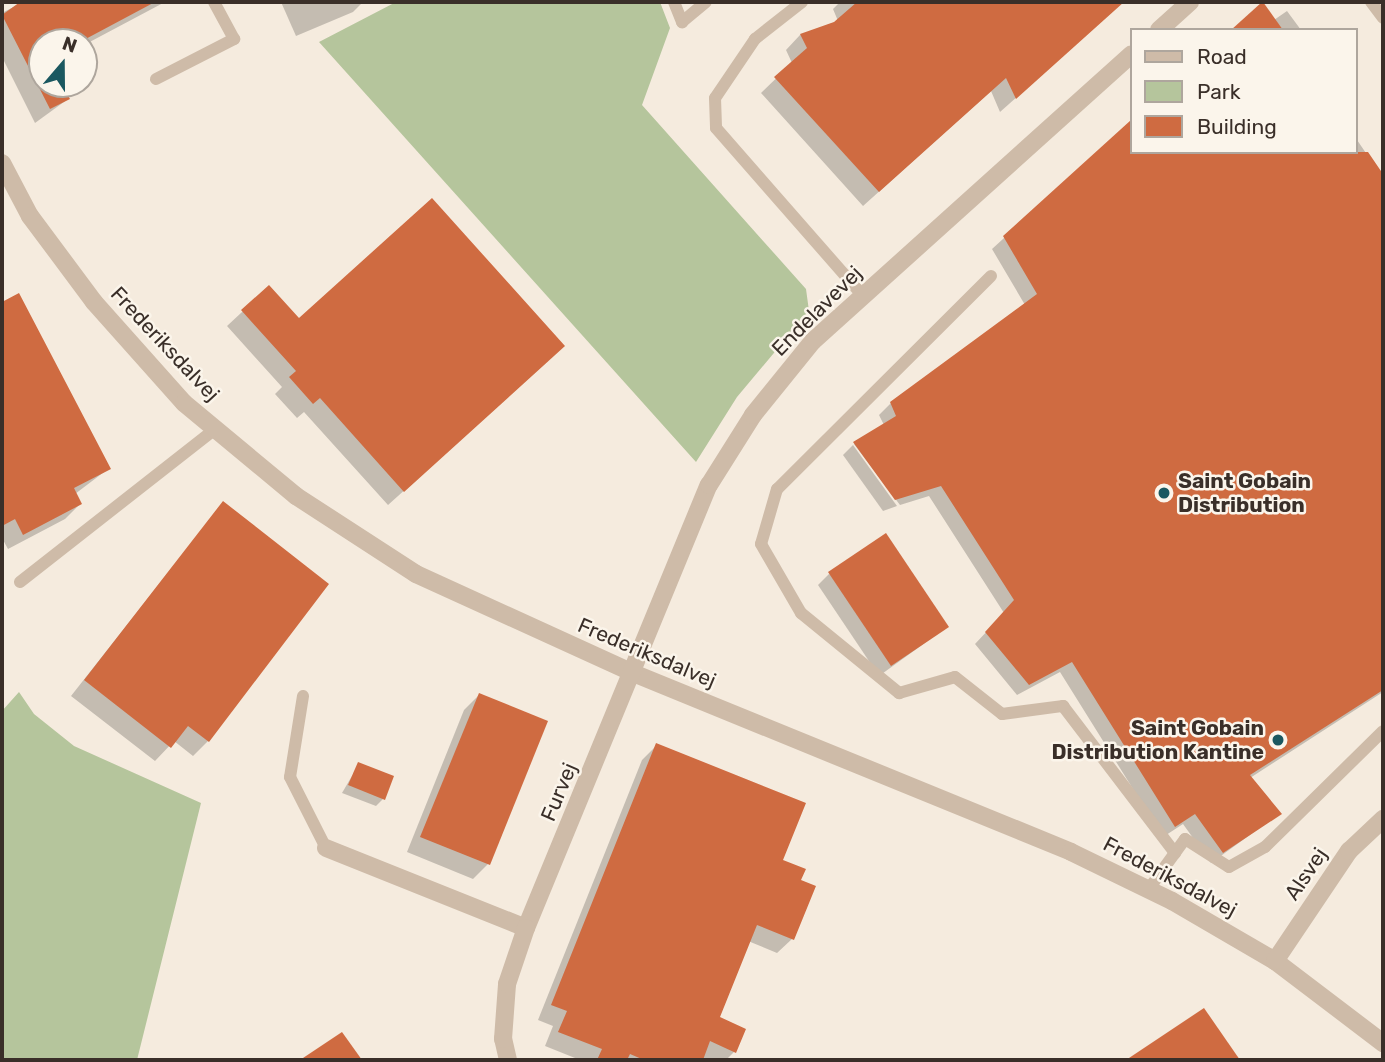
<!DOCTYPE html>
<style>
body{margin:0}
#map{position:relative;width:1385px;height:1062px;overflow:hidden;background:#f5ebde;font-family:Rubik,sans-serif}
div>[style]{position:absolute}
[style*='--x']{left:calc(var(--x)*1px);top:calc(var(--y)*1px);width:calc(var(--w)*1px);rotate:calc(var(--a)*1deg)}
.green>*{inset:0;background:#b5c59c}
.shadow>*{inset:0;background:#0003}
.building>*{inset:0;background:#cf6b41}
.service>*{height:12px;margin:-6px;padding:0 6px;transform-origin:6px;border-radius:6px;background:#cebba8}
.minor>*{height:18px;margin:-9px;padding:0 9px;transform-origin:9px;border-radius:9px;background:#cebba8}
.dots>*{width:19px;height:19px;translate:-50% -50%;box-sizing:border-box;border:4px solid #fbf5eb;border-radius:50%}
span{translate:-50% -50%;white-space:nowrap;text-align:center;line-height:1.15;-webkit-text-stroke:5px #fbf5eb;paint-order:stroke}
.street-label{font-size:21px;color:#3a2f29}
.poi-label{font-size:21px;color:#3a2f29;font-weight:700}
.left{translate:0 -50%;text-align:left}
.right{translate:-100% -50%;text-align:right}
.frame{position:absolute;inset:0;border:4px solid #3a2f29;pointer-events:none}
.legend{position:absolute;left:1130px;top:28px;width:228px;height:126px;box-sizing:border-box;background:#fbf5eb;border:2px solid #aea69d;margin:0;padding:9px 12px;list-style:none;font-size:21px;color:#3a2f29}
.legend li{display:flex;align-items:center;gap:14px;height:35px}
.legend b{width:35px;border:2px solid #aea69d}
.north{position:absolute;left:28px;top:28px;width:70px;height:70px;box-sizing:border-box;background:#fbf5eb;border:2px solid #aea69d;border-radius:50%;rotate:20deg;font-size:19px;font-weight:700;line-height:28px;text-align:center;color:#3a2f29}
.north::after{content:'';display:block;margin:auto;width:24px;height:32px;background:#1b5860;clip-path:polygon(50% 0,100% 100%,50% 72%,0 100%)}
</style>
<div id="map">
<div class="green">
<i style="clip-path:polygon(396px 2px,660px 2px,670px 28px,642px 105px,806px 289px,809px 311px,737px 397px,696px 462px,319px 42px)"></i>
<i style="clip-path:polygon(19px 692px,34px 714px,74px 746px,201px 803px,137px 1060px,2px 1060px,2px 711px)"></i>
</div>
<div class="shadow">
<i style="clip-path:polygon(23px 2px,165px 2px,84px 45px,42px 42px,42px 84px,60px 84px,68px 99px,35px 123px,2px 57px,2px 13px)"></i>
<i style="clip-path:polygon(281px 2px,363px 2px,353px 12px,296px 36px)"></i>
<i style="clip-path:polygon(840px 2px,912px 3px,1123px 2px,1000px 112px,991px 91px,863px 206px,761px 93px,792px 63px,786px 50px,800px 35px,838px 21px,833px 9px)"></i>
<i style="clip-path:polygon(1287px 11px,1301px 30px,1233px 30px,1274px 20px)"></i>
<i style="clip-path:polygon(1131px 122px,1131px 152px,1355px 152px,1355px 137px,1383px 178px,1383px 692px,1250px 778px,1279px 814px,1211px 863px,1183px 824px,1163px 837px,1060px 672px,1017px 695px,975px 644px,1004px 613px,929px 496px,900px 505px,854px 444px,884px 425px,879px 415px,891px 403px,1025px 305px,992px 249px)"></i>
<i style="clip-path:polygon(269px 287px,299px 321px,548px 361px,388px 505px,304px 412px,297px 418px,275px 394px,282px 387px,227px 326px)"></i>
<i style="clip-path:polygon(18px 296px,108px 469px,75px 494px,80px 504px,65px 519px,8px 549px,2px 538px,2px 304px)"></i>
<i style="clip-path:polygon(853px 445px,897px 506px,883px 511px,843px 455px)"></i>
<i style="clip-path:polygon(223px 503px,327px 585px,208px 741px,193px 756px,174px 741px,155px 761px,71px 696px)"></i>
<i style="clip-path:polygon(829px 574px,947px 627px,879px 676px,818px 585px)"></i>
<i style="clip-path:polygon(479px 695px,546px 722px,488px 864px,473px 879px,407px 852px,464px 710px)"></i>
<i style="clip-path:polygon(657px 745px,799px 881px,792px 939px,777px 953px,748px 941px,717px 1018px,734px 1052px,726px 1060px,580px 1060px,545px 1046px,553px 1026px,538px 1020px,642px 760px)"></i>
<i style="clip-path:polygon(359px 764px,383px 799px,376px 806px,342px 793px)"></i>
<i style="clip-path:polygon(1204px 1010px,1238px 1060px,1129px 1060px)"></i>
</div>
<div class="building">
<i style="clip-path:polygon(20px 2px,155px 2px,80px 42px,42px 42px,42px 84px,62px 84px,70px 99px,50px 109px,2px 15px)"></i>
<i style="clip-path:polygon(857px 2px,1124px 2px,1016px 99px,1006px 78px,879px 192px,774px 77px,807px 48px,800px 34px,834px 22px)"></i>
<i style="clip-path:polygon(1263px 2px,1283px 30px,1231px 30px,1262px 2px)"></i>
<i style="clip-path:polygon(1131px 120px,1131px 152px,1368px 152px,1383px 174px,1383px 690px,1250px 775px,1282px 814px,1223px 853px,1195px 814px,1175px 827px,1072px 662px,1029px 685px,985px 632px,1014px 600px,941px 486px,895px 500px,853px 442px,896px 416px,890px 402px,1037px 294px,1003px 236px)"></i>
<i style="clip-path:polygon(432px 198px,565px 346px,404px 492px,320px 398px,313px 404px,289px 377px,296px 371px,241px 310px,269px 285px,299px 318px)"></i>
<i style="clip-path:polygon(19px 293px,111px 469px,74px 488px,82px 504px,23px 535px,15px 519px,2px 526px,2px 302px)"></i>
<i style="clip-path:polygon(223px 501px,329px 584px,209px 742px,188px 726px,171px 748px,84px 680px)"></i>
<i style="clip-path:polygon(886px 533px,949px 627px,891px 666px,828px 572px)"></i>
<i style="clip-path:polygon(479px 693px,548px 721px,490px 865px,420px 837px)"></i>
<i style="clip-path:polygon(656px 743px,806px 803px,783px 860px,806px 869px,801px 880px,816px 886px,794px 940px,757px 925px,720px 1017px,746px 1029px,736px 1053px,710px 1041px,703px 1060px,644px 1060px,630px 1054px,627px 1060px,597px 1060px,602px 1049px,558px 1032px,567px 1011px,551px 1005px)"></i>
<i style="clip-path:polygon(358px 762px,394px 776px,385px 800px,348px 785px)"></i>
<i style="clip-path:polygon(1204px 1008px,1240px 1060px,1126px 1060px)"></i>
<i style="clip-path:polygon(342px 1032px,362px 1060px,300px 1060px)"></i>
</div>
<div class="service">
<i style="--x:674;--y:2;--w:22;--a:68"></i>
<i style="--x:682;--y:22;--w:31;--a:-40"></i>
<i style="--x:802;--y:2;--w:60;--a:141.8"></i>
<i style="--x:755;--y:39;--w:71;--a:124.1"></i>
<i style="--x:715;--y:98;--w:30;--a:88"></i>
<i style="--x:716;--y:128;--w:223;--a:48.8"></i>
<i style="--x:1371;--y:2;--w:20;--a:53"></i>
<i style="--x:156;--y:79;--w:88;--a:-27.1"></i>
<i style="--x:234;--y:39;--w:42;--a:-118.4"></i>
<i style="--x:991;--y:276;--w:302;--a:135.1"></i>
<i style="--x:777;--y:489;--w:57;--a:106.2"></i>
<i style="--x:761;--y:544;--w:80;--a:59.9"></i>
<i style="--x:801;--y:613;--w:127;--a:39.2"></i>
<i style="--x:899;--y:693;--w:58;--a:-15.9"></i>
<i style="--x:955;--y:677;--w:60;--a:38.2"></i>
<i style="--x:1002;--y:714;--w:62;--a:-7.5"></i>
<i style="--x:1063;--y:706;--w:185;--a:52.7"></i>
<i style="--x:20;--y:582;--w:248;--a:-38.1"></i>
<i style="--x:303;--y:696;--w:82;--a:99.1"></i>
<i style="--x:290;--y:777;--w:80;--a:63.1"></i>
<i style="--x:1148;--y:890;--w:63;--a:-54"></i>
<i style="--x:1185;--y:839;--w:52;--a:32.5"></i>
<i style="--x:1229;--y:867;--w:41;--a:-29.1"></i>
<i style="--x:1265;--y:847;--w:165;--a:-44.5"></i>
</div>
<div class="minor">
<i style="--x:1159;--y:30;--w:42;--a:-42.1"></i>
<i style="--x:2;--y:163;--w:60;--a:62.2"></i>
<i style="--x:30;--y:216;--w:107;--a:53.3"></i>
<i style="--x:94;--y:302;--w:135;--a:48.3"></i>
<i style="--x:184;--y:403;--w:146;--a:39.7"></i>
<i style="--x:296;--y:496;--w:143;--a:33"></i>
<i style="--x:416;--y:574;--w:239;--a:24.5"></i>
<i style="--x:633;--y:673;--w:473;--a:22.2"></i>
<i style="--x:1071;--y:852;--w:112;--a:25.9"></i>
<i style="--x:1172;--y:901;--w:119;--a:30.2"></i>
<i style="--x:1275;--y:961;--w:136;--a:37.2"></i>
<i style="--x:326;--y:848;--w:215;--a:21.8"></i>
<i style="--x:526;--y:928;--w:479;--a:-67.6"></i>
<i style="--x:709;--y:485;--w:83;--a:-57.8"></i>
<i style="--x:753;--y:415;--w:95;--a:-51"></i>
<i style="--x:813;--y:341;--w:428;--a:-42"></i>
<i style="--x:1275;--y:961;--w:133;--a:-56.1"></i>
<i style="--x:1349;--y:851;--w:47;--a:-43.3"></i>
<i style="--x:508;--y:1060;--w:22;--a:-103"></i>
<i style="--x:503;--y:1039;--w:55;--a:-85.8"></i>
<i style="--x:507;--y:984;--w:59;--a:-71.3"></i>
</div>
<div class="dots">
<i style="left:1164px;top:493px;background:#1b5860"></i>
<i style="left:1278px;top:740px;background:#1b5860"></i>
</div>
<div class="street-label">
<span style="left:817px;top:311px;rotate:-45deg">Endelavevej</span>
<span style="left:165px;top:344px;rotate:47deg">Frederiksdalvej</span>
<span style="left:647px;top:653px;rotate:23deg">Frederiksdalvej</span>
<span style="left:559px;top:792px;rotate:-67deg">Furvej</span>
<span style="left:1306px;top:874px;rotate:-56deg">Alsvej</span>
<span style="left:1170px;top:877px;rotate:28deg">Frederiksdalvej</span>
</div>
<div class="poi-label">
<span class="left" style="left:1178px;top:493px">Saint Gobain<br>Distribution</span>
<span class="right" style="left:1264px;top:740px">Saint Gobain<br>Distribution Kantine</span>
</div>
<div class="frame"></div>
<ul class="legend">
<li><b style="height:9px;background:#cebba8"></b>Road</li>
<li><b style="height:19px;background:#b5c59c"></b>Park</li>
<li><b style="height:19px;background:#cf6b41"></b>Building</li>
</ul>
<div class="north">N</div>
</div>
